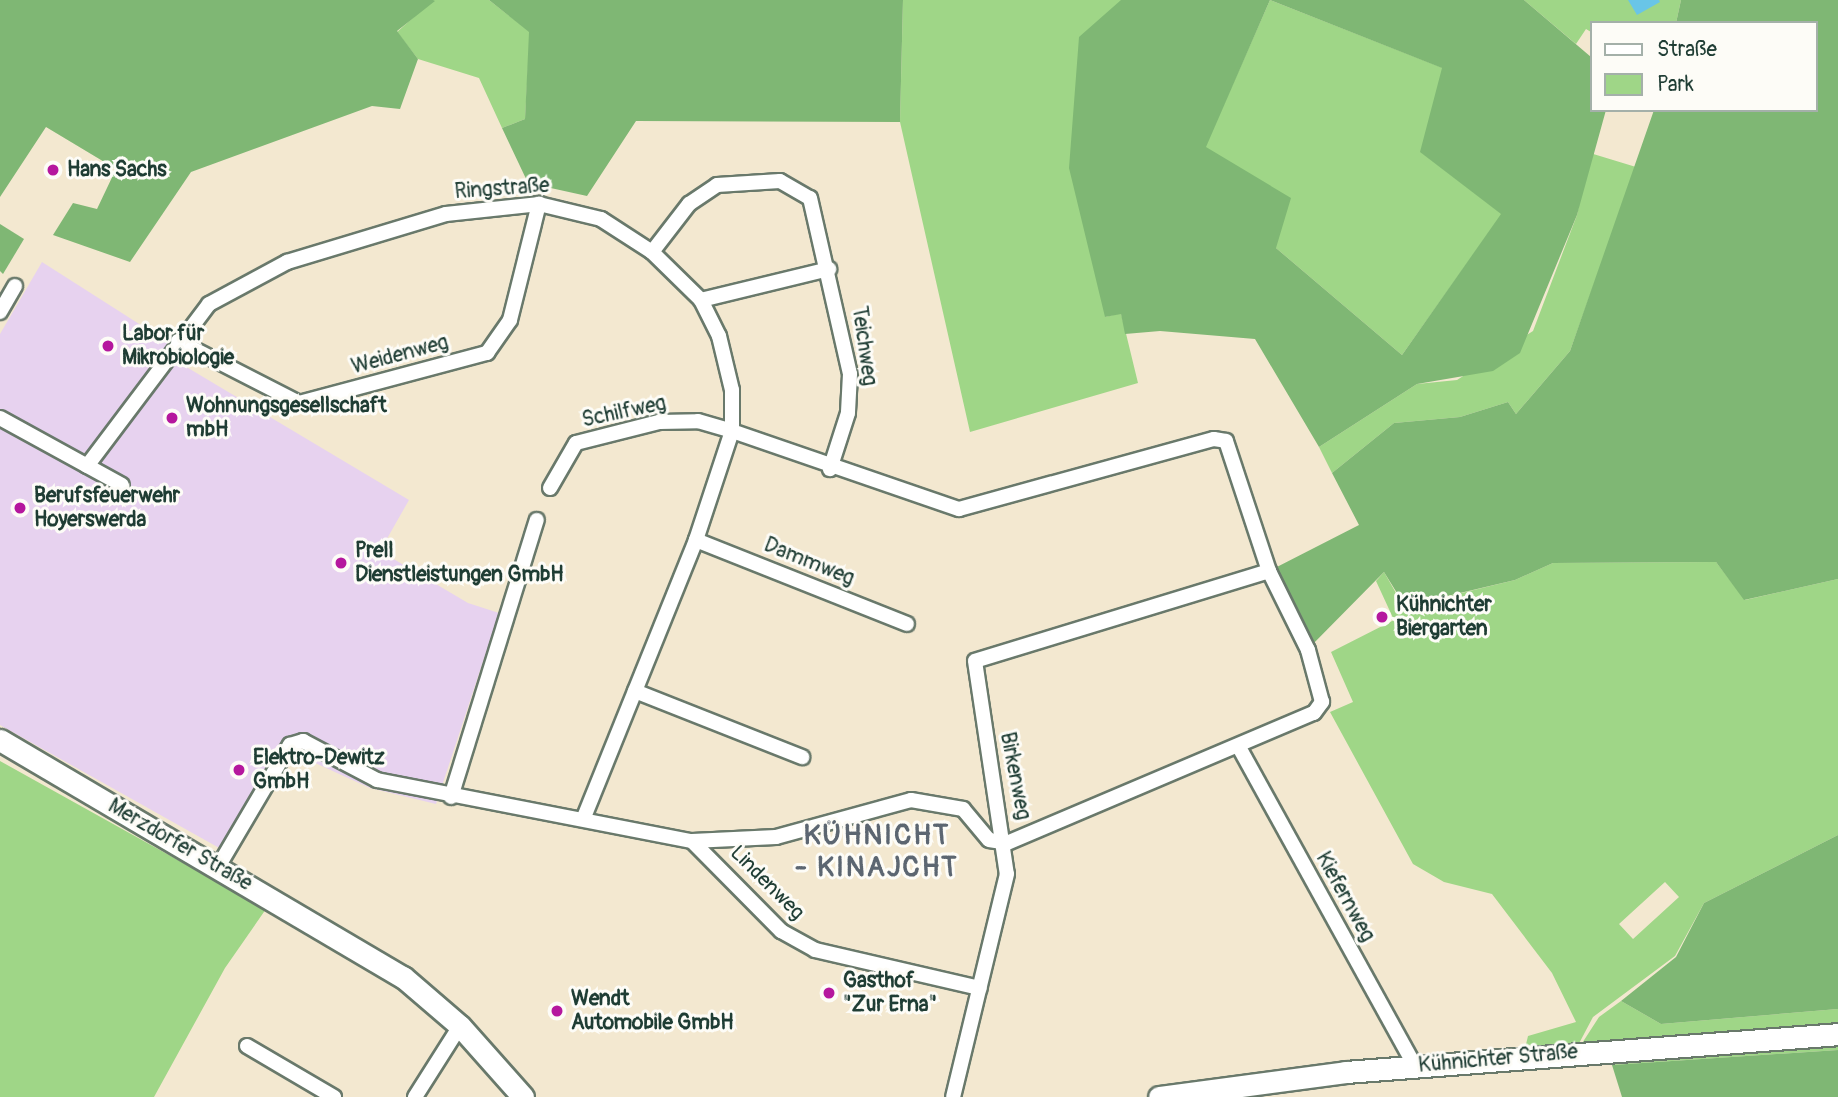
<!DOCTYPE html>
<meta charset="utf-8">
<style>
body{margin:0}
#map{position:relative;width:1838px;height:1097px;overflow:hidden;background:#f3e8d0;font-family:Pangolin,sans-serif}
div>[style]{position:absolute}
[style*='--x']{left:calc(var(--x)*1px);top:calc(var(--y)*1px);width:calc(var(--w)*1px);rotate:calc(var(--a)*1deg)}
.built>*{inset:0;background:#e7d2ef}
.green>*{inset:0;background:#9fd687}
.forest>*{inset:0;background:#7fb774}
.water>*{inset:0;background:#69c5e7}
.roads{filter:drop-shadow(2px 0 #69796b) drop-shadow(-2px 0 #69796b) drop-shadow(0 2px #69796b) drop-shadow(0 -2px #69796b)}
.street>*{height:14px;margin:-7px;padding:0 7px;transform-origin:7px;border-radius:7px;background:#fff}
.secondary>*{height:21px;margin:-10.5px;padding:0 10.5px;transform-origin:10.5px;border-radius:10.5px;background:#fff}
.dots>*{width:19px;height:19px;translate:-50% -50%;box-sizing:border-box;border:4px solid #fdfcf7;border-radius:50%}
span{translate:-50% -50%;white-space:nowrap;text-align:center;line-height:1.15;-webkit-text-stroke:6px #fdfcf7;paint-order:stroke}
.poi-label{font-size:21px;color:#1f3d34;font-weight:700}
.left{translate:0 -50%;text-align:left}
.street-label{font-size:21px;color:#1f3d34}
.district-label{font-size:28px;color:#5c6671;font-weight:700;letter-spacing:2px}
.legend{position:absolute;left:1590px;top:21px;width:228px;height:91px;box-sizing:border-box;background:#fdfcf7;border:2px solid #a4b0a9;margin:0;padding:9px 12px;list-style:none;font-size:21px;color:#1f3d34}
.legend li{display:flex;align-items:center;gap:14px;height:35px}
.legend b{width:35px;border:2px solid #a4b0a9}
</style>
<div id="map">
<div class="built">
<i style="clip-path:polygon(42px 262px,169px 343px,163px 353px,409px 500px,380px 551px,468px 603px,499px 613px,436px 804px,370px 788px,280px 747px,221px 849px,0 725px,0 334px)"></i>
</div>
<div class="green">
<i style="clip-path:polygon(433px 0,489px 0,530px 32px,525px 119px,502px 128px,479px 78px,418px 59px,397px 32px)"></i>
<i style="clip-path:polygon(903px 0,1121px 0,1105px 317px,1121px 313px,1138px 383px,970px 432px,900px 122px)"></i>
<i style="clip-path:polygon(1270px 0,1443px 68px,1421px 152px,1502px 214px,1402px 355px,1276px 248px,1205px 147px)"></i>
<i style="clip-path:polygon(1524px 0,1681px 0,1676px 23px,1591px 23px,1591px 32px,1586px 29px,1576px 44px)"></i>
<i style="clip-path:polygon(1590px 153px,1636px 167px,1570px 351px,1516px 414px,1508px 402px,1460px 417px,1394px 423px,1332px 473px,1319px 447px,1417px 384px,1457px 380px,1533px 331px,1577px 215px)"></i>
<i style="clip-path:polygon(evenodd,1716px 562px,1745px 600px,1838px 579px,1838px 835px,1704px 903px,1675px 956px,1593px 1017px,1575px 1051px,1523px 1057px,1528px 1036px,1576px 1022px,1552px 973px,1492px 894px,1444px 882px,1413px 864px,1330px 712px,1353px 702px,1331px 652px,1394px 620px,1376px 581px,1384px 572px,1404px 607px,1515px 580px,1553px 563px,1716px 562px,1665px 882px,1679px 897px,1633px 939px,1619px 924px,1665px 882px)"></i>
<i style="clip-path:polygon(0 761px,266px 909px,225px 968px,154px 1097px,0 1097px)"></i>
<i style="clip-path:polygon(1621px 1001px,1661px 1024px,1838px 1009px,1838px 1033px,1577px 1051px,1599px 1017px)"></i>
<i style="clip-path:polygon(1838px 1035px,1838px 1050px,1612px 1065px,1608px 1058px)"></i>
</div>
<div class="forest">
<i style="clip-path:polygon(0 0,433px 0,435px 1px,397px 31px,418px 59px,400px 109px,372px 106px,191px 172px,130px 262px,53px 235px,73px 203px,97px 209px,116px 169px,46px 127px,0 197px)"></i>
<i style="clip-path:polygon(489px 0,903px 0,900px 122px,636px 121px,587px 196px,528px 183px,502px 128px,525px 119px,529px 32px)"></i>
<i style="clip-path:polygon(evenodd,1121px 0,1524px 0,1591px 57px,1591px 110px,1606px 110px,1577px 215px,1520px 353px,1493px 371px,1417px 384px,1319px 447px,1255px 339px,1160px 331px,1125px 334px,1121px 314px,1105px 317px,1069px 168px,1079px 37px,1121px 0,1270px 0,1442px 68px,1420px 152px,1501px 214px,1402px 355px,1276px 248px,1291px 198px,1206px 147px,1270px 0)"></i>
<i style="clip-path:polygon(1681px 0,1838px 0,1838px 579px,1744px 600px,1716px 562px,1553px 563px,1515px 580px,1405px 606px,1384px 572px,1308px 649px,1269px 571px,1359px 525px,1332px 473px,1394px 423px,1460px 417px,1508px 402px,1516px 414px,1570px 351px,1654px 110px,1815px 110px,1815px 23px,1676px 23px)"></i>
<i style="clip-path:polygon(0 224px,24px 239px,3px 274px,0 271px)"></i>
<i style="clip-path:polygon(1838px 835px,1838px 1009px,1661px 1024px,1621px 1001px,1676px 957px,1704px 903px)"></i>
<i style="clip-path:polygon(1838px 1050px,1838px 1097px,1622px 1097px,1612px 1065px)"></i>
</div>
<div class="water">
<i style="clip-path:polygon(1628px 0,1659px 0,1660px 2px,1637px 15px)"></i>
</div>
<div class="roads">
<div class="street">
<i style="--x:652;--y:252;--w:61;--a:-52.4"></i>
<i style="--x:689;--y:204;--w:34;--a:-34"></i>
<i style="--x:717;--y:185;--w:63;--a:-3.6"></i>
<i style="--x:780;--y:181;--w:34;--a:30"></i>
<i style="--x:810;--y:198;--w:180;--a:77.2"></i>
<i style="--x:850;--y:374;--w:39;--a:93"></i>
<i style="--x:848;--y:413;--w:59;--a:107.8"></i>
<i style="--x:701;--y:300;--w:132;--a:-13.6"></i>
<i style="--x:0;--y:312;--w:30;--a:-60"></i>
<i style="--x:178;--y:341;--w:136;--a:27.1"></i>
<i style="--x:299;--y:403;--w:195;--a:-14.9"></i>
<i style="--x:487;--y:353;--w:40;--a:-55.1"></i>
<i style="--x:510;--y:320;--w:120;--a:-76"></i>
<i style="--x:0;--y:418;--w:139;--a:28.8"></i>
<i style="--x:87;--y:466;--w:203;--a:-53"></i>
<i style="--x:209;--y:304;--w:89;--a:-28.3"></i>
<i style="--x:287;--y:262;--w:166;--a:-16.8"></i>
<i style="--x:446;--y:214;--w:94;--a:-6.1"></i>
<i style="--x:539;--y:204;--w:64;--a:13.6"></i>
<i style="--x:601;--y:219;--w:61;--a:32.9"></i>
<i style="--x:652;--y:252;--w:69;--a:44.4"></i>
<i style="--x:701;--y:300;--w:40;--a:63.4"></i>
<i style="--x:719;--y:336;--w:56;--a:76.5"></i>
<i style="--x:732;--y:390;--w:41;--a:90"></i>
<i style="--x:732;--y:431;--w:115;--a:108.3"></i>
<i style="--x:696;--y:540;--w:299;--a:112"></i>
<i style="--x:550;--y:488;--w:52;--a:-60"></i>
<i style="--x:576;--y:443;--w:86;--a:-14.2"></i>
<i style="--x:659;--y:422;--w:39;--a:-1"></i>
<i style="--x:698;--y:421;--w:35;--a:16"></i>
<i style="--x:732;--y:431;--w:240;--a:19"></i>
<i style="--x:959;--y:509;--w:264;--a:-15.4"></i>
<i style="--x:1214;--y:439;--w:12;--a:9"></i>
<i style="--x:1226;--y:441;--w:137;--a:71.7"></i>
<i style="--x:1269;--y:571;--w:307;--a:163"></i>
<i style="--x:975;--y:661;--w:215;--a:81.5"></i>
<i style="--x:1007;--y:874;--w:229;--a:103.6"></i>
<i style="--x:696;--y:540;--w:227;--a:21.7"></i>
<i style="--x:635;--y:691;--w:180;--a:21.6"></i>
<i style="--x:1240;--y:749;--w:362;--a:61.1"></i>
<i style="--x:451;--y:797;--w:290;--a:-72.8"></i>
<i style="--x:692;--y:841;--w:127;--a:45.3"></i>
<i style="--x:781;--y:931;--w:39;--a:29"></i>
<i style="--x:815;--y:950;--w:169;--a:13"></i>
<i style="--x:1007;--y:843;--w:333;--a:-23"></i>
<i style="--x:1314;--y:713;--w:14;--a:-54"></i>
<i style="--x:1322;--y:702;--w:54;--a:-105.1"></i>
<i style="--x:1308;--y:650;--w:88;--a:-116.3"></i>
<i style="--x:218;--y:867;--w:142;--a:-59.5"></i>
<i style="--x:290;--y:745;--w:14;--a:-17"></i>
<i style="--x:303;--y:741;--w:84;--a:27.8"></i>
<i style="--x:377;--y:780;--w:321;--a:11"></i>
<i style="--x:692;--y:841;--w:84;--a:-2.7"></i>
<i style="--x:776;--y:837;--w:140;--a:-15.3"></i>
<i style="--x:911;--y:800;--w:53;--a:9.8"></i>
<i style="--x:963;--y:809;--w:40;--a:50"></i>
<i style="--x:989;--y:840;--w:18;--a:9"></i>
<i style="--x:247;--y:1046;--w:101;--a:30.4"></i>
<i style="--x:415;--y:1097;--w:84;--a:-57.6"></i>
</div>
<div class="secondary">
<i style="--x:0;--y:740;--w:468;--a:30.5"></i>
<i style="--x:403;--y:977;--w:75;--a:40.7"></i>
<i style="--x:460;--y:1026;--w:95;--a:48.4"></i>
<i style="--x:1159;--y:1097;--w:189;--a:-7.6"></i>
<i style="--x:1346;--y:1072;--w:493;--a:-4.4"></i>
</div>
</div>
<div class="dots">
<i style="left:53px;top:170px;background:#b5179e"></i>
<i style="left:108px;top:346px;background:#b5179e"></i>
<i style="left:172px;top:418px;background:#b5179e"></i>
<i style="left:20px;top:508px;background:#b5179e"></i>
<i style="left:341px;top:563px;background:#b5179e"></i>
<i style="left:1382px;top:617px;background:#b5179e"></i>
<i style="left:239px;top:770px;background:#b5179e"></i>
<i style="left:829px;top:993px;background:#b5179e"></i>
<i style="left:557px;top:1011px;background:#b5179e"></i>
</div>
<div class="poi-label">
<span class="left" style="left:67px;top:170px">Hans Sachs</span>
<span class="left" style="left:122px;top:346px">Labor für<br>Mikrobiologie</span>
<span class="left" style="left:186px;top:418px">Wohnungsgesellschaft<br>mbH</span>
<span class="left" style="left:34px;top:508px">Berufsfeuerwehr<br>Hoyerswerda</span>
<span class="left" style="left:355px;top:563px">Prell<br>Dienstleistungen GmbH</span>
<span class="left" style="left:1396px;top:617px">Kühnichter<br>Biergarten</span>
<span class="left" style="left:253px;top:770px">Elektro-Dewitz<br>GmbH</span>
<span class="left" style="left:843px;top:993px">Gasthof<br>"Zur Erna"</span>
<span class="left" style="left:571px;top:1011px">Wendt<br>Automobile GmbH</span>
</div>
<div class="street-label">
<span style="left:502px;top:189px;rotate:-4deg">Ringstraße</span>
<span style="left:864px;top:346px;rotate:82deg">Teichweg</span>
<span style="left:400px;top:355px;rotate:-15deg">Weidenweg</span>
<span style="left:624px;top:412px;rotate:-12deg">Schilfweg</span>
<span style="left:809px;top:562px;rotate:22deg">Dammweg</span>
<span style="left:1015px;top:776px;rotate:79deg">Birkenweg</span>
<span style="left:180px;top:845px;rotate:30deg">Merzdorfer Straße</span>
<span style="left:767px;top:883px;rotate:45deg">Lindenweg</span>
<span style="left:1345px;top:897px;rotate:61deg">Kiefernweg</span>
<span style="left:1498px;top:1059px;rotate:-5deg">Kühnichter Straße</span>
</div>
<div class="district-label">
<span style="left:877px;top:852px">KÜHNICHT<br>- KINAJCHT</span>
</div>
<ul class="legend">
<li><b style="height:9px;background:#fff"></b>Straße</li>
<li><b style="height:19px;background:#9fd687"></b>Park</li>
</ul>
</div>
